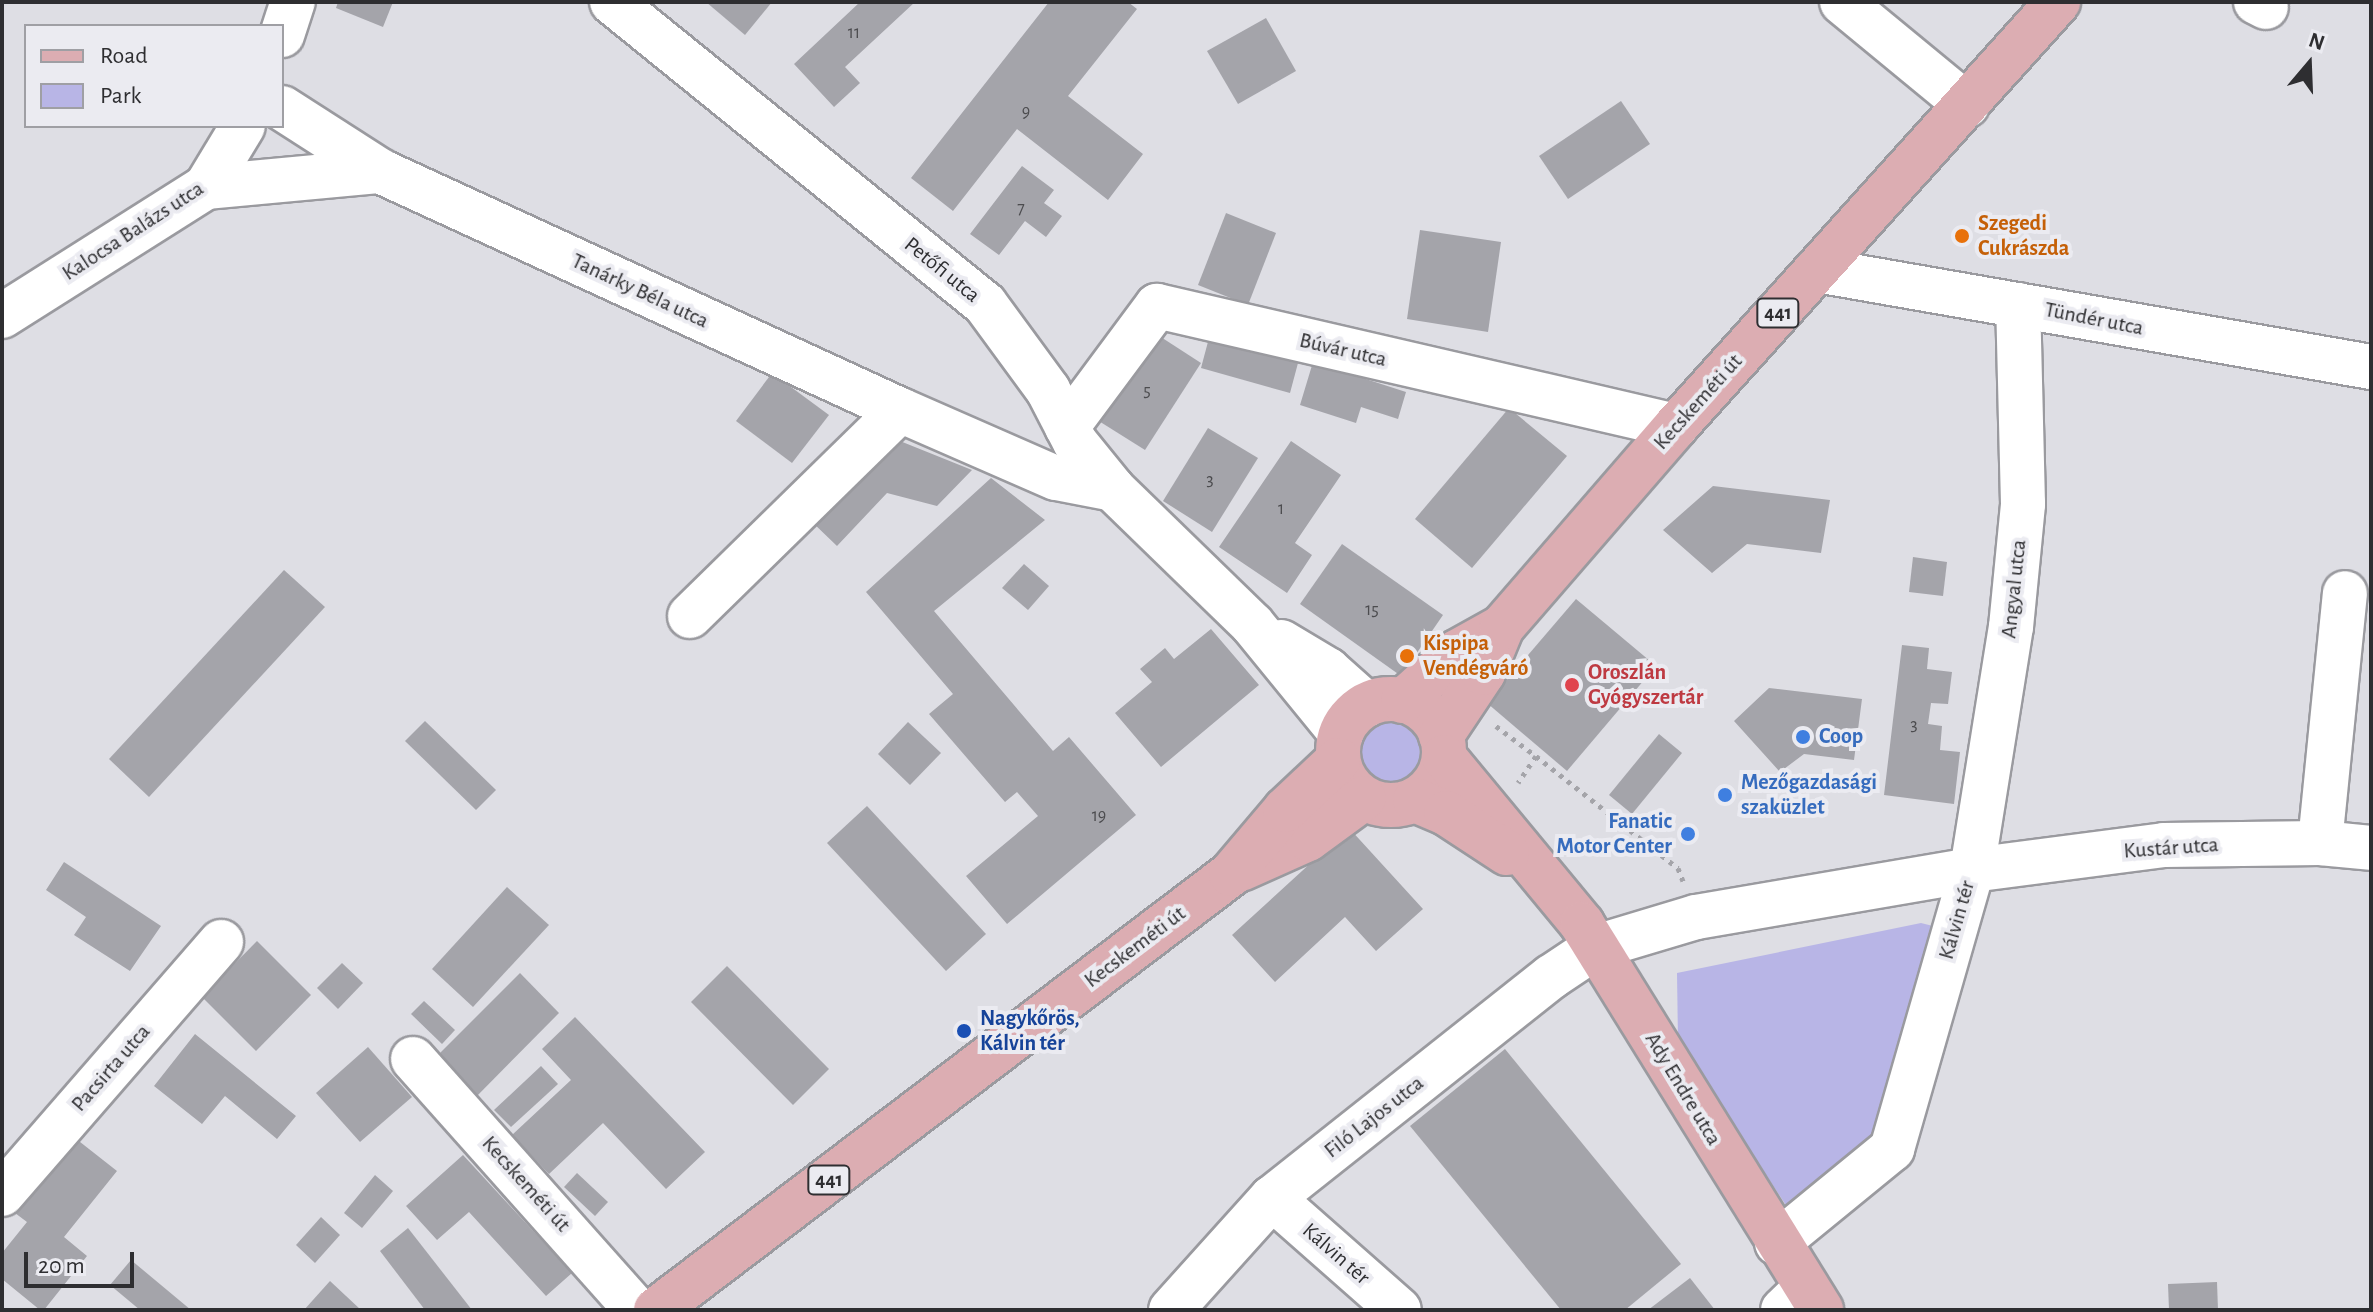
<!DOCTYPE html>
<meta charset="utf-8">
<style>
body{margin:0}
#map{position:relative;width:2373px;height:1312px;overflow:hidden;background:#dedee4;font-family:"Alegreya Sans",sans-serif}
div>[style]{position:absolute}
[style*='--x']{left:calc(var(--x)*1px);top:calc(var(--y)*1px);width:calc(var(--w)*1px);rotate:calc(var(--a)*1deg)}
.green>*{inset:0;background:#b8b5e6}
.round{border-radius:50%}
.building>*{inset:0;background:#a4a4aa}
.path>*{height:5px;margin-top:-2.5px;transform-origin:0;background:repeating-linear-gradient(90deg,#a4a4a9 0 4px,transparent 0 10px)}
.roads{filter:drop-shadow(2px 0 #9a9a9f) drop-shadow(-2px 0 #9a9a9f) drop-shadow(0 2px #9a9a9f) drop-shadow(0 -2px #9a9a9f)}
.minor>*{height:44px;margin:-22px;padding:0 22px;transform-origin:22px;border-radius:22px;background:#fff}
.major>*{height:44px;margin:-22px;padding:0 22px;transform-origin:22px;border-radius:22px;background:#dcadb2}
.major>.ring{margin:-22px;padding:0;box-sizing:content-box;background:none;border:44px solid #dcadb2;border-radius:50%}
.dots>*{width:22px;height:22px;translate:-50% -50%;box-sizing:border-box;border:4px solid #ebebf1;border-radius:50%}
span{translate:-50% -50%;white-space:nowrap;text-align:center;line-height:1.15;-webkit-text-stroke:8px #ebebf1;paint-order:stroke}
.number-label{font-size:18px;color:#4c4c4f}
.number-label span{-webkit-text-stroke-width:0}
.shield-label span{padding:2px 6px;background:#ebebf1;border:2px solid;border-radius:6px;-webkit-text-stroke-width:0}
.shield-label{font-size:20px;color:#2e2e31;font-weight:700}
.food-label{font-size:22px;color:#c56008;font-weight:700}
.left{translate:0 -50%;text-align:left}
.street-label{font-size:22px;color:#2e2e31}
.health-label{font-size:22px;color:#be3a42;font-weight:700}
.shop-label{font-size:22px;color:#366cbe;font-weight:700}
.right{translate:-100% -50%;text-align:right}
.transit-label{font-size:22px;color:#164399;font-weight:700}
.frame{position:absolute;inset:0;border:4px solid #2e2e31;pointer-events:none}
.legend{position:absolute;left:24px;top:24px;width:260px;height:104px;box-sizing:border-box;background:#ebebf1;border:2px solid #9f9fa4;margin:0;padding:10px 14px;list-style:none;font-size:24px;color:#2e2e31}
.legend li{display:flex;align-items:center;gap:16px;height:40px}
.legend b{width:40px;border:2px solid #9f9fa4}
.north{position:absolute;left:2269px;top:24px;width:80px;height:80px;-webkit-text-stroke:6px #ebebf1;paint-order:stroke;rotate:19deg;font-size:22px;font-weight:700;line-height:32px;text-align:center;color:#2e2e31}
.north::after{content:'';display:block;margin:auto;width:28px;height:36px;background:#2e2e31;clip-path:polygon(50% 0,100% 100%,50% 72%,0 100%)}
.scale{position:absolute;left:24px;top:1252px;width:110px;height:36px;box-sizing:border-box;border:4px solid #2e2e31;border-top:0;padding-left:10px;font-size:24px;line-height:28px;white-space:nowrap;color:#2e2e31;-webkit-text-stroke:6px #ebebf1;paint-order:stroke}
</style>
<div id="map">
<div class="green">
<i class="round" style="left:1360px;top:722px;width:60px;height:60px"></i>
<i style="clip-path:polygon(1921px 923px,1937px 927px,1891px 1128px,1791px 1213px,1678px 1040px,1677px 973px)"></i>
</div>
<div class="building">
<i style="clip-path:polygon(338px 2px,393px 2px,383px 27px,336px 8px)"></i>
<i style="clip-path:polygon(706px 2px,772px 2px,745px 35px)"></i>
<i style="clip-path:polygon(860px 2px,915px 2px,845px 67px,860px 83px,834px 107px,794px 64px)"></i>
<i style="clip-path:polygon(1049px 2px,1128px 2px,1137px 9px,1068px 96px,1143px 154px,1108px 200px,1017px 129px,953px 211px,911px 178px)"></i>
<i style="clip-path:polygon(1266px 18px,1296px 71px,1238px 104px,1207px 51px)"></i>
<i style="clip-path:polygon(1621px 101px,1650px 144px,1568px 199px,1539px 156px)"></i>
<i style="clip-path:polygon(1022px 166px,1054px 190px,1044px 203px,1062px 216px,1046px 237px,1025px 221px,999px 255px,970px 234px)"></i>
<i style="clip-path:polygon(1226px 213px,1276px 233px,1248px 305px,1198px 285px)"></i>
<i style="clip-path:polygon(1420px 230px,1501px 242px,1488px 332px,1407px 319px)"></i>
<i style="clip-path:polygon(1150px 330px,1201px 363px,1145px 450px,1094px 418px)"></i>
<i style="clip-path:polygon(1209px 338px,1298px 363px,1290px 393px,1201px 368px)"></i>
<i style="clip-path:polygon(1313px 362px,1406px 392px,1398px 419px,1361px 407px,1356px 423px,1300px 405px)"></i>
<i style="clip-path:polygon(772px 373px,829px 415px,792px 463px,736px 421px)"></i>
<i style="clip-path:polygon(1509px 408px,1567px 456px,1472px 568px,1415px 519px)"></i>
<i style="clip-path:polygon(1208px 428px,1258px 458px,1212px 532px,1163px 501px)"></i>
<i style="clip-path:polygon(890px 437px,972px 470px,937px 506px,887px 493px,837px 546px,810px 520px)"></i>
<i style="clip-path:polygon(1291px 441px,1341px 475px,1295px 543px,1312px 555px,1287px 593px,1219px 547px)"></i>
<i style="clip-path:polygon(991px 478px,1045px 520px,934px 611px,1053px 751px,1069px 737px,1136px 815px,1007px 924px,966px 876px,1038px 816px,1017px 792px,1005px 802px,929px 714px,953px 694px,866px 592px)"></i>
<i style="clip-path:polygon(1713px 486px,1830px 500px,1821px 553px,1747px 544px,1712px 573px,1663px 530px)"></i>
<i style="clip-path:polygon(1342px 544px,1443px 615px,1401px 676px,1300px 604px)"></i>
<i style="clip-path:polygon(1913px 557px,1947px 562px,1943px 596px,1909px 592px)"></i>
<i style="clip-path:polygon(1024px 564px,1049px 586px,1028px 610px,1002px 588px)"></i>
<i style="clip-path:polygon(284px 570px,325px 607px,149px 797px,109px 759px)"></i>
<i style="clip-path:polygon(1576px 599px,1656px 666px,1567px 771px,1487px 703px)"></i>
<i style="clip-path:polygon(1211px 629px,1259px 685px,1161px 767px,1115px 713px,1152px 682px,1140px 669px,1165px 648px,1174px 659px)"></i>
<i style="clip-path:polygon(1902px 645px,1929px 648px,1927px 669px,1952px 672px,1948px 704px,1931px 703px,1928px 724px,1942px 726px,1940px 750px,1960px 752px,1954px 804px,1884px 795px)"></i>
<i style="clip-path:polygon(1769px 688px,1862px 699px,1854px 760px,1804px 754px,1780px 772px,1734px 721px)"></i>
<i style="clip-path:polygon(425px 721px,496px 790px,476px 810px,405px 741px)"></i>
<i style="clip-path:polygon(908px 722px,941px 753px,910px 785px,878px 754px)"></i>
<i style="clip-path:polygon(1659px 734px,1682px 753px,1632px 814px,1609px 795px)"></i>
<i style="clip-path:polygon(867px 806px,986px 934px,946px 971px,827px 843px)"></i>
<i style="clip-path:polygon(1349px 828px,1423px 909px,1376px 951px,1345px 917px,1275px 982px,1232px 935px)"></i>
<i style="clip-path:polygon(64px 862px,161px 926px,130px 971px,74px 935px,86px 917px,46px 890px)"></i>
<i style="clip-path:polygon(507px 887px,549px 925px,473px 1007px,432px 969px)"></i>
<i style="clip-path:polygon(257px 941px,311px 995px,256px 1051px,202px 997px)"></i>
<i style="clip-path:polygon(342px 963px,363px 983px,338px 1009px,317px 988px)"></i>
<i style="clip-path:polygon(727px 966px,829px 1069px,793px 1105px,691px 1002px)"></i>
<i style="clip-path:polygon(520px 973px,559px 1013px,473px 1100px,433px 1060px)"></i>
<i style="clip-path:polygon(424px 1001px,455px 1030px,442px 1044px,411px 1014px)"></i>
<i style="clip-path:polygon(575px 1017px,705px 1152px,666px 1189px,603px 1123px,549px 1174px,512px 1135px,571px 1080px,542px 1049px)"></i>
<i style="clip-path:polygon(195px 1034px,296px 1116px,277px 1139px,225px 1096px,202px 1124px,154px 1086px)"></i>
<i style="clip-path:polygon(368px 1047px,412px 1097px,360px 1142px,316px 1093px)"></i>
<i style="clip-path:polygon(1505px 1049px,1681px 1264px,1625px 1310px,1561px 1310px,1410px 1126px)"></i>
<i style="clip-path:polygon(541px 1066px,558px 1084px,511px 1127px,494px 1110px)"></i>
<i style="clip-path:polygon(75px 1138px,117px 1171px,64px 1237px,87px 1256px,44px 1310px,40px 1310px,2px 1279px,2px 1253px,27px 1222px,15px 1213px)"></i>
<i style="clip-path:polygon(463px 1155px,572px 1273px,546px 1296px,469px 1212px,437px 1240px,406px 1206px)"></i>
<i style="clip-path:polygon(577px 1173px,608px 1202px,595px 1216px,564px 1187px)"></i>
<i style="clip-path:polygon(375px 1175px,393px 1191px,362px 1228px,344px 1213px)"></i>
<i style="clip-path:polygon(321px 1217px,340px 1235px,315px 1263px,296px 1245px)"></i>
<i style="clip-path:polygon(408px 1228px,472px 1310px,425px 1310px,380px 1251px)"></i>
<i style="clip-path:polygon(131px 1260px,191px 1310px,140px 1310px,110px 1285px)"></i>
<i style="clip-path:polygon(1690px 1278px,1715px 1310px,1648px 1310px)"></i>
<i style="clip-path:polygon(330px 1281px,361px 1310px,304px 1310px)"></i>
<i style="clip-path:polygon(2217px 1282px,2218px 1310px,2169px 1310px,2168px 1284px)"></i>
</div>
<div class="path">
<i style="--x:1496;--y:726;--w:50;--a:36.9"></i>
<i style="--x:1536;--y:756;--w:32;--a:124"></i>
<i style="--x:1536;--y:756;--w:181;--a:38.3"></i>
<i style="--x:1678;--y:868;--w:14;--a:69"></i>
</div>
<div class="roads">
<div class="minor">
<i style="--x:612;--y:2;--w:480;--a:39"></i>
<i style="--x:985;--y:304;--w:107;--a:53.8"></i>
<i style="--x:1048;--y:390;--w:59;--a:62.6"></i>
<i style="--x:1075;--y:442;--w:60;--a:51"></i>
<i style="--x:1113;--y:489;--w:194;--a:44.2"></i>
<i style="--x:1252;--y:624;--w:141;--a:50.8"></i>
<i style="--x:1842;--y:2;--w:162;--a:39.5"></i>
<i style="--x:2256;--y:2;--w:11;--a:27"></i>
<i style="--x:282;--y:35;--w:35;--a:-72"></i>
<i style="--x:282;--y:108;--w:117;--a:32.7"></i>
<i style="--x:380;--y:171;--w:572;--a:24.68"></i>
<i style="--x:900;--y:410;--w:170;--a:23.6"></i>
<i style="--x:1056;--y:478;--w:58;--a:10.9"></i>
<i style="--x:206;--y:187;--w:175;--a:-5.3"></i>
<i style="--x:1817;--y:270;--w:562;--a:9.93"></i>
<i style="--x:2;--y:316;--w:241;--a:-32.3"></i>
<i style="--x:206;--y:187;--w:71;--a:-58.8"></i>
<i style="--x:1067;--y:427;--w:151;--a:-53.4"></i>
<i style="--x:1157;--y:306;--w:533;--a:13.02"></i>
<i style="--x:690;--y:616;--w:294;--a:-44.4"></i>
<i style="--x:1281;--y:642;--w:55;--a:30.8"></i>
<i style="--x:1328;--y:670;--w:52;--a:41.9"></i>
<i style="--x:2320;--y:843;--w:251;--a:-84.3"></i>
<i style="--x:413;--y:1059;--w:336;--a:48.3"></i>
<i style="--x:2;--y:1194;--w:334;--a:-49"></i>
<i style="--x:1272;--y:1198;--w:169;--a:41.4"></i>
<i style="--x:1777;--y:1243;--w:149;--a:-39.3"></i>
<i style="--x:1892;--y:1149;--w:290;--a:-74"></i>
<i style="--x:1972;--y:870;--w:246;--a:-80.9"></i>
<i style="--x:2011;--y:627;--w:124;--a:-84.4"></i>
<i style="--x:2023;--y:504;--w:199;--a:-91.4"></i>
<i style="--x:1171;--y:1310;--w:151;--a:-48"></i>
<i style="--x:1272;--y:1198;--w:356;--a:-38.4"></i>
<i style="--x:1551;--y:977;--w:54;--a:-33.7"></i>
<i style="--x:1596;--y:947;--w:104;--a:-16.7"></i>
<i style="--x:1696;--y:917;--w:280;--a:-9.7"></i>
<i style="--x:1972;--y:870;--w:194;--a:-7.4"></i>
<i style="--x:2164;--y:845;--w:156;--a:-0.7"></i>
<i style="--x:2320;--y:843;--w:51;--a:5.6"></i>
<i style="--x:1783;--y:1310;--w:32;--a:-44"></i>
</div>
<div class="major">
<i class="ring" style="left:1338px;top:699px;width:62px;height:62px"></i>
<i style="--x:1403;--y:701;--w:73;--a:-42.2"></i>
<i style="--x:1457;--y:652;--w:51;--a:-29.1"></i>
<i style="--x:1441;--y:736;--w:76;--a:-56.3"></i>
<i style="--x:1483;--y:673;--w:50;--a:-67.6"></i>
<i style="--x:1502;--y:627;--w:266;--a:-49.1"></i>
<i style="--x:1676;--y:426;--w:571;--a:-47.98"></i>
<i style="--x:1444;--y:757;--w:217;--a:50.4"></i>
<i style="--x:1582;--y:924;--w:454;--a:58.2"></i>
<i style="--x:1415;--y:800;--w:34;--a:23"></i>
<i style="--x:1446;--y:813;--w:73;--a:33.3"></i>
<i style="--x:1241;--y:869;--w:73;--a:-24.1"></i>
<i style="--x:1308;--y:839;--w:69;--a:-36.2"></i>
<i style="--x:656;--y:1310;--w:722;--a:-37.17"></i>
<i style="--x:1231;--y:874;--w:84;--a:-49.8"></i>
<i style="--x:1285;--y:810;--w:73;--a:-43.3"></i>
</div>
</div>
<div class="dots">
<i style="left:1962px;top:236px;background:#e8710a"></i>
<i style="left:1407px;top:656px;background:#e8710a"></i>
<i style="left:1572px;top:685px;background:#e0444e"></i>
<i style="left:1803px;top:737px;background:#3f7fe0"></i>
<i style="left:1725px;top:795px;background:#3f7fe0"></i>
<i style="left:1688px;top:834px;background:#3f7fe0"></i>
<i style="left:964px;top:1031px;background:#1a4fb4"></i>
</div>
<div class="number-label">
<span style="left:854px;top:33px">11</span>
<span style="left:1026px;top:112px">9</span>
<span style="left:1021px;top:209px">7</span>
<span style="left:1147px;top:391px">5</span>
<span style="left:1210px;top:480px">3</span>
<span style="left:1281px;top:509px">1</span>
<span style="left:1372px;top:610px">15</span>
<span style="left:1914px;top:725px">3</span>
<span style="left:1099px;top:816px">19</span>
</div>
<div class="shield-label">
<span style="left:1778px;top:313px">441</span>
<span style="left:829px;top:1180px">441</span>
</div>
<div class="food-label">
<span class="left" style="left:1978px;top:236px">Szegedi<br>Cukrászda</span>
<span class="left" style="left:1423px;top:656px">Kispipa<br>Vendégváró</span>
</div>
<div class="street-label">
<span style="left:133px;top:231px;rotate:-33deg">Kalocsa Balázs utca</span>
<span style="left:942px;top:270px;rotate:39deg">Petőfi utca</span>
<span style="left:640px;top:291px;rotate:25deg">Tanárky Béla utca</span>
<span style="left:2094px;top:319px;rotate:11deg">Tündér utca</span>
<span style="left:1343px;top:350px;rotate:13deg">Búvár utca</span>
<span style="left:1698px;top:402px;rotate:-48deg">Kecskeméti út</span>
<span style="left:2014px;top:589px;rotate:-84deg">Angyal utca</span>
<span style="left:2171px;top:848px;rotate:-4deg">Kustár utca</span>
<span style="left:1957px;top:920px;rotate:-74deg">Kálvin tér</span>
<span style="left:1135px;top:947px;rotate:-37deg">Kecskeméti út</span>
<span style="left:111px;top:1068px;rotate:-49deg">Pacsirta utca</span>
<span style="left:1683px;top:1089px;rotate:59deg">Ady Endre utca</span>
<span style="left:1374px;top:1117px;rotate:-38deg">Filó Lajos utca</span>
<span style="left:526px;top:1184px;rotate:48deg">Kecskeméti út</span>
<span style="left:1336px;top:1254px;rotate:41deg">Kálvin tér</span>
</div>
<div class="health-label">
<span class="left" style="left:1588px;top:685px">Oroszlán<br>Gyógyszertár</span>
</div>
<div class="shop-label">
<span class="left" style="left:1819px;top:737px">Coop</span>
<span class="left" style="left:1741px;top:795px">Mezőgazdasági<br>szaküzlet</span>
<span class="right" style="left:1672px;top:834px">Fanatic<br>Motor Center</span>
</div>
<div class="transit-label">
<span class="left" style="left:980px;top:1031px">Nagykőrös,<br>Kálvin tér</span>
</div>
<div class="frame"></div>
<ul class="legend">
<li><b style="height:10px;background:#dcadb2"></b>Road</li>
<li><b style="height:22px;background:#b8b5e6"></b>Park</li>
</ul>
<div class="north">N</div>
<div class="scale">20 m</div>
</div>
